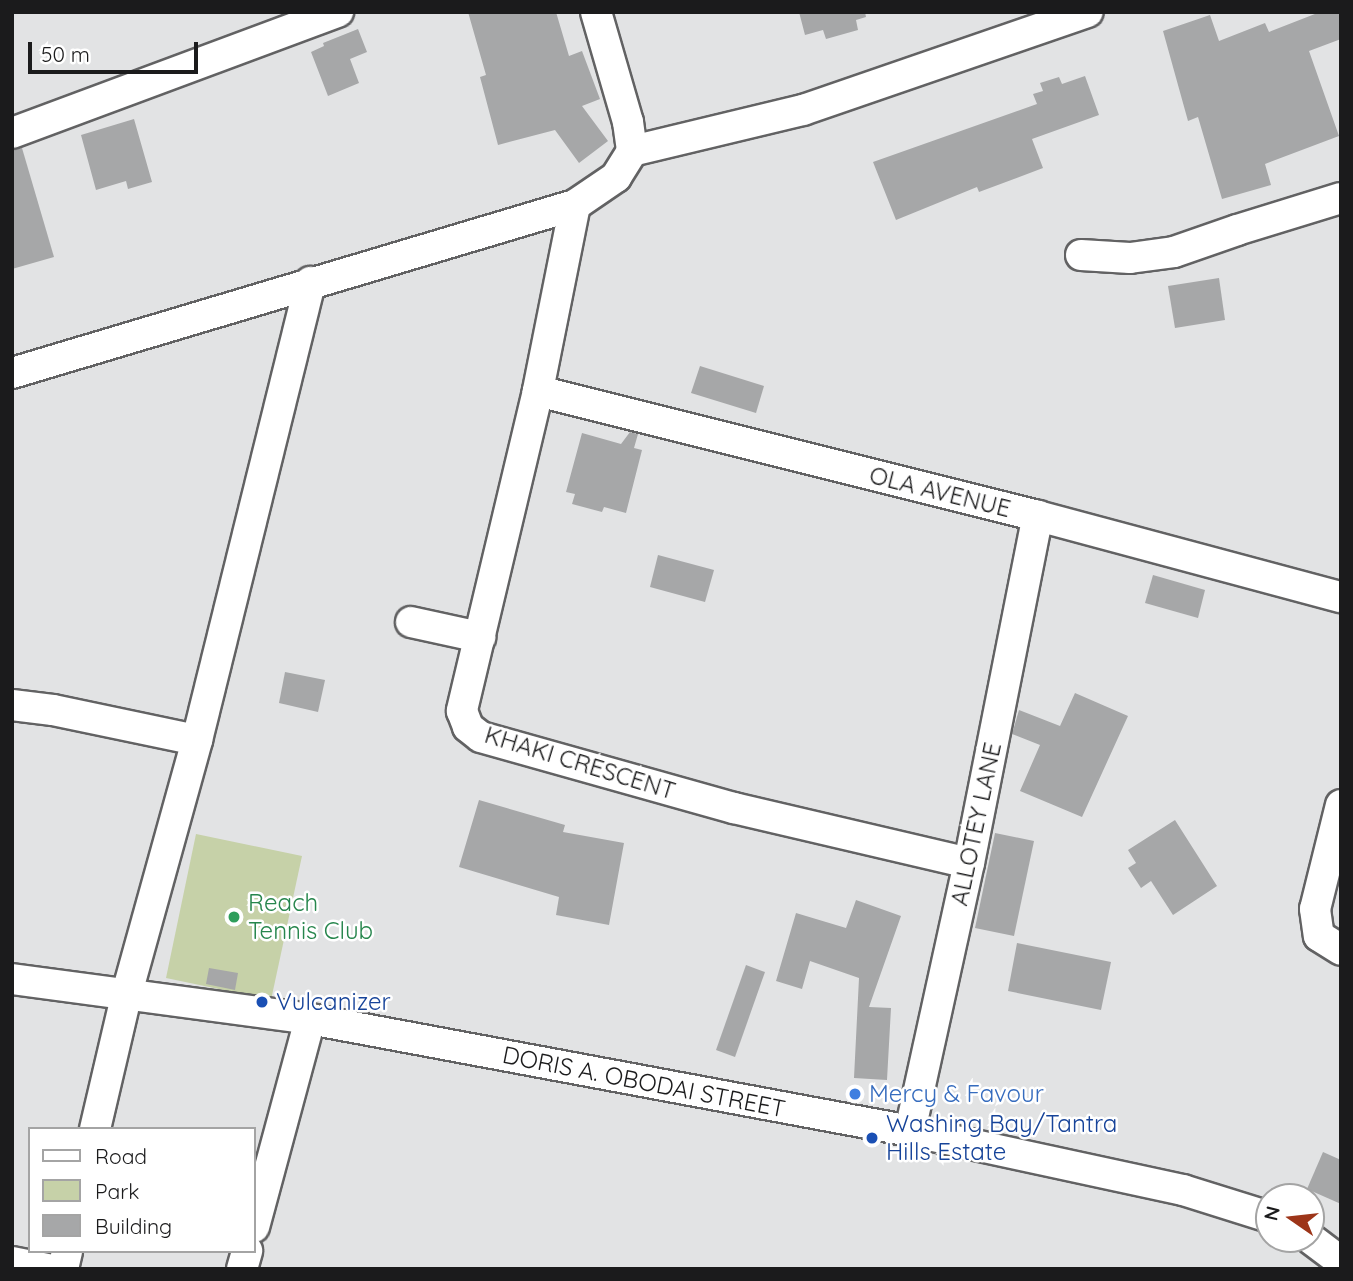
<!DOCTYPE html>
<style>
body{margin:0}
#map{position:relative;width:1353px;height:1281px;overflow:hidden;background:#e2e3e4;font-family:Quicksand,sans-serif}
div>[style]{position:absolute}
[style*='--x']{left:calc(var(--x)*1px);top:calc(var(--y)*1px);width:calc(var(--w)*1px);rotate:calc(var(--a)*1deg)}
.green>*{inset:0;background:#c6d1a8}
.building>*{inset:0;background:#a6a7a8}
.roads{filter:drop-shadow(2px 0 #626263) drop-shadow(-2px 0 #626263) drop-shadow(0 2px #626263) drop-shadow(0 -2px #626263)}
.minor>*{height:30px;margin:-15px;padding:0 15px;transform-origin:15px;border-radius:15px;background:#fff}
.dots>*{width:19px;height:19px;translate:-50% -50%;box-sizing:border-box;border:4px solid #fff;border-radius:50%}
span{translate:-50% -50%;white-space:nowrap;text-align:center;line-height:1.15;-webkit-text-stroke:5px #fff;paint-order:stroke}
.street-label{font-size:24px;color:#1b1b1c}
.leisure-label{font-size:24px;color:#27864d}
.left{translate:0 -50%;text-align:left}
.transit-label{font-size:24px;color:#164399}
.shop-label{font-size:24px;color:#366cbe}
.frame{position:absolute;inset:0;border:14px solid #1b1b1c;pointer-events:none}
.legend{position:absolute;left:28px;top:1127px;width:228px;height:126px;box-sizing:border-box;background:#fff;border:2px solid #a4a4a4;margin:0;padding:9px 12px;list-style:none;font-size:21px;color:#1b1b1c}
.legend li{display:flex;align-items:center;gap:14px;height:35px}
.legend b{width:35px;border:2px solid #a4a4a4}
.north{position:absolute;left:1255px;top:1183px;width:70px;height:70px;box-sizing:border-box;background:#fff;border:2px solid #a4a4a4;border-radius:50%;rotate:284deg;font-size:19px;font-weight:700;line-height:28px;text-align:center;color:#1b1b1c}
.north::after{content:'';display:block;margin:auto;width:24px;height:32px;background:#9d3519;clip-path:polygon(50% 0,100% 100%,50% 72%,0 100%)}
.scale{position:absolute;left:28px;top:42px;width:170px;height:32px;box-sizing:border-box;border:4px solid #1b1b1c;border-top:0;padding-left:9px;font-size:21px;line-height:24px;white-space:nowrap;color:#1b1b1c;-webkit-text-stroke:5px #fff;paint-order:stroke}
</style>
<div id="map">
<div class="green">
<i style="clip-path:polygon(196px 834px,302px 856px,271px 1000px,166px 978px)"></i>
</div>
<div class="building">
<i style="clip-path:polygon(468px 12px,556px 12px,569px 56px,582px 51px,600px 99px,582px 106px,608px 141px,579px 163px,555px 130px,498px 145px,480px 77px,486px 75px)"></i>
<i style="clip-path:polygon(799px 12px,865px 12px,866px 17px,856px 20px,858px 30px,826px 39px,823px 30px,805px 35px)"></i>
<i style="clip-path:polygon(1320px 12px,1341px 12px,1341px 39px,1309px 51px,1339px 136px,1265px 164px,1271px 185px,1222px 199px,1198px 117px,1188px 121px,1163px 31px,1210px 15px,1219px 41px,1265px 23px,1269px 32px)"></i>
<i style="clip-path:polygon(358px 29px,367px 52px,350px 59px,359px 83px,328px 96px,311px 52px,324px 46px,323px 43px)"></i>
<i style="clip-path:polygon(1085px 76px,1099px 115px,1032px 139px,1043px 168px,979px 192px,977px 187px,896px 220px,873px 162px,1037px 104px,1033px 94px,1043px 91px,1040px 83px,1059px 77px,1062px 84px)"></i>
<i style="clip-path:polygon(134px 119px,152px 182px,128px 189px,126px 181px,96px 190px,81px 135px)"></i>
<i style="clip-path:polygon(22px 148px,54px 257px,12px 269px,12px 150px)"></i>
<i style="clip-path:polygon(1219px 278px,1225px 320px,1175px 328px,1168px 286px)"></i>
<i style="clip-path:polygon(700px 366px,764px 386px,756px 413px,691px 393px)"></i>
<i style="clip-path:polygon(630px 432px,638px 434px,634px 448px,642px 450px,626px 513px,604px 507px,602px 512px,572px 504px,575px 494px,566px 492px,582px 433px,621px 444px)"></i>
<i style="clip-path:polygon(658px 555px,714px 570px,705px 602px,650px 587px)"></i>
<i style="clip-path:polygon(1153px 575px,1205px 590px,1198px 618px,1145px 603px)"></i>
<i style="clip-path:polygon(285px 672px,325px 680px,318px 712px,279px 703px)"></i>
<i style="clip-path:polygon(1075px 693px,1128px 716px,1082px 817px,1020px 791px,1040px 745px,1012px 734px,1019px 710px,1060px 726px)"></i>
<i style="clip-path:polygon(479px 800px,565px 825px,563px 832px,624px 843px,609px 925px,556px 915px,559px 897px,459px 867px)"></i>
<i style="clip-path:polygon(1175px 820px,1217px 886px,1173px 915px,1151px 881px,1141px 888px,1128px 868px,1136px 863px,1128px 850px)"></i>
<i style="clip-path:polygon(995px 833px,1034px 841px,1014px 936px,975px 928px)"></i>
<i style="clip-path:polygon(856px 900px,901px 916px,869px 1007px,891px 1008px,887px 1080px,854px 1078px,859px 978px,810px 961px,802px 989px,776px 981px,796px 913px,846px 928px)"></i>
<i style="clip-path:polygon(1017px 943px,1111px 962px,1101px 1010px,1008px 991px)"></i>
<i style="clip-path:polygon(746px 965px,765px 972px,735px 1057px,716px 1050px)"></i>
<i style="clip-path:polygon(209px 968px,238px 973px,235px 990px,206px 984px)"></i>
<i style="clip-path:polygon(1323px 1152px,1341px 1160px,1341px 1204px,1307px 1189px)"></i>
</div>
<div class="roads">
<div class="minor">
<i style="--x:596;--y:12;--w:115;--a:73.8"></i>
<i style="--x:628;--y:122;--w:29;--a:82"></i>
<i style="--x:12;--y:133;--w:348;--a:-20.4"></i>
<i style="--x:575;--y:205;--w:190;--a:101.3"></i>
<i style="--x:538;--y:391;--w:329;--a:103.4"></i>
<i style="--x:462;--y:711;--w:17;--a:69"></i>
<i style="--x:468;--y:727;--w:16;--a:38"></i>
<i style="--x:481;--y:737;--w:263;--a:15.7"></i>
<i style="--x:734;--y:808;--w:241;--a:13.2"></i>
<i style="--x:1081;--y:255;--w:49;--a:3.5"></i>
<i style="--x:1130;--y:258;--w:44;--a:-7.8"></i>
<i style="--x:1174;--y:252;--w:67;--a:-19.2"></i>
<i style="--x:1237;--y:230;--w:109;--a:-17.1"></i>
<i style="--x:12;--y:373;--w:588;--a:-16.62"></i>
<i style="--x:575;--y:205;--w:50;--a:-34.3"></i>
<i style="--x:616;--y:177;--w:31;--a:-58"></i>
<i style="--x:632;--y:151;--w:176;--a:-13.5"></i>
<i style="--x:803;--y:110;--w:301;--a:-19"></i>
<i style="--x:538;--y:391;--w:515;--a:14.04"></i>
<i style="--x:1038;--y:516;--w:314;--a:15"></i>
<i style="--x:411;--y:622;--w:71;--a:12.3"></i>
<i style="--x:12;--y:705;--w:41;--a:7"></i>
<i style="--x:53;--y:710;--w:147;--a:11.8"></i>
<i style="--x:1341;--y:805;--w:107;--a:104"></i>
<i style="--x:1315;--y:909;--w:27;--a:82"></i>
<i style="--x:1319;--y:936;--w:26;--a:32"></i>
<i style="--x:12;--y:979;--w:301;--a:7.6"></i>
<i style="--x:310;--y:1019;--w:610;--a:10.57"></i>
<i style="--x:910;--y:1131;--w:279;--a:12.2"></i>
<i style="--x:1183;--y:1190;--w:90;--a:17.4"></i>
<i style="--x:95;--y:1129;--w:140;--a:-76.8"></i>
<i style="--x:127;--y:993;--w:263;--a:-74.5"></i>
<i style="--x:197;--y:740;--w:472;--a:-76.1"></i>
<i style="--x:910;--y:1131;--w:274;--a:-77.6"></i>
<i style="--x:969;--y:863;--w:354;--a:-78.8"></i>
<i style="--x:254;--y:1227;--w:215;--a:-74.9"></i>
<i style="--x:1311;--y:1239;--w:38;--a:37"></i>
<i style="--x:12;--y:1262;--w:36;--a:11"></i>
<i style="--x:63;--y:1269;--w:18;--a:-77"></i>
<i style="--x:242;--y:1269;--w:19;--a:-74"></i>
</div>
</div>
<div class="dots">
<i style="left:234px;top:917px;background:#2e9e5b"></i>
<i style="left:262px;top:1002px;background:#1a4fb4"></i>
<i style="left:855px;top:1094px;background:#3f7fe0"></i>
<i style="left:872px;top:1138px;background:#1a4fb4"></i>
</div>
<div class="street-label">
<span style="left:940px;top:492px;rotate:14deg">OLA AVENUE</span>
<span style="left:580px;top:763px;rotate:17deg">KHAKI CRESCENT</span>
<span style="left:976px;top:824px;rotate:-78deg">ALLOTEY LANE</span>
<span style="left:644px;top:1082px;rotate:11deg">DORIS A. OBODAI STREET</span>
</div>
<div class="leisure-label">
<span class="left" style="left:248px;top:917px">Reach<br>Tennis Club</span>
</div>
<div class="transit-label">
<span class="left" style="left:276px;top:1002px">Vulcanizer</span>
<span class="left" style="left:886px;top:1138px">Washing Bay/Tantra<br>Hills Estate</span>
</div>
<div class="shop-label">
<span class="left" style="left:869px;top:1094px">Mercy &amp; Favour</span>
</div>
<div class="frame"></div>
<ul class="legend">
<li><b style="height:9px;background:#fff"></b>Road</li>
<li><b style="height:19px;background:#c6d1a8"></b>Park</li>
<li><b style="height:19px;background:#a6a7a8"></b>Building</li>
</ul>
<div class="north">N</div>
<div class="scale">50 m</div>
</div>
